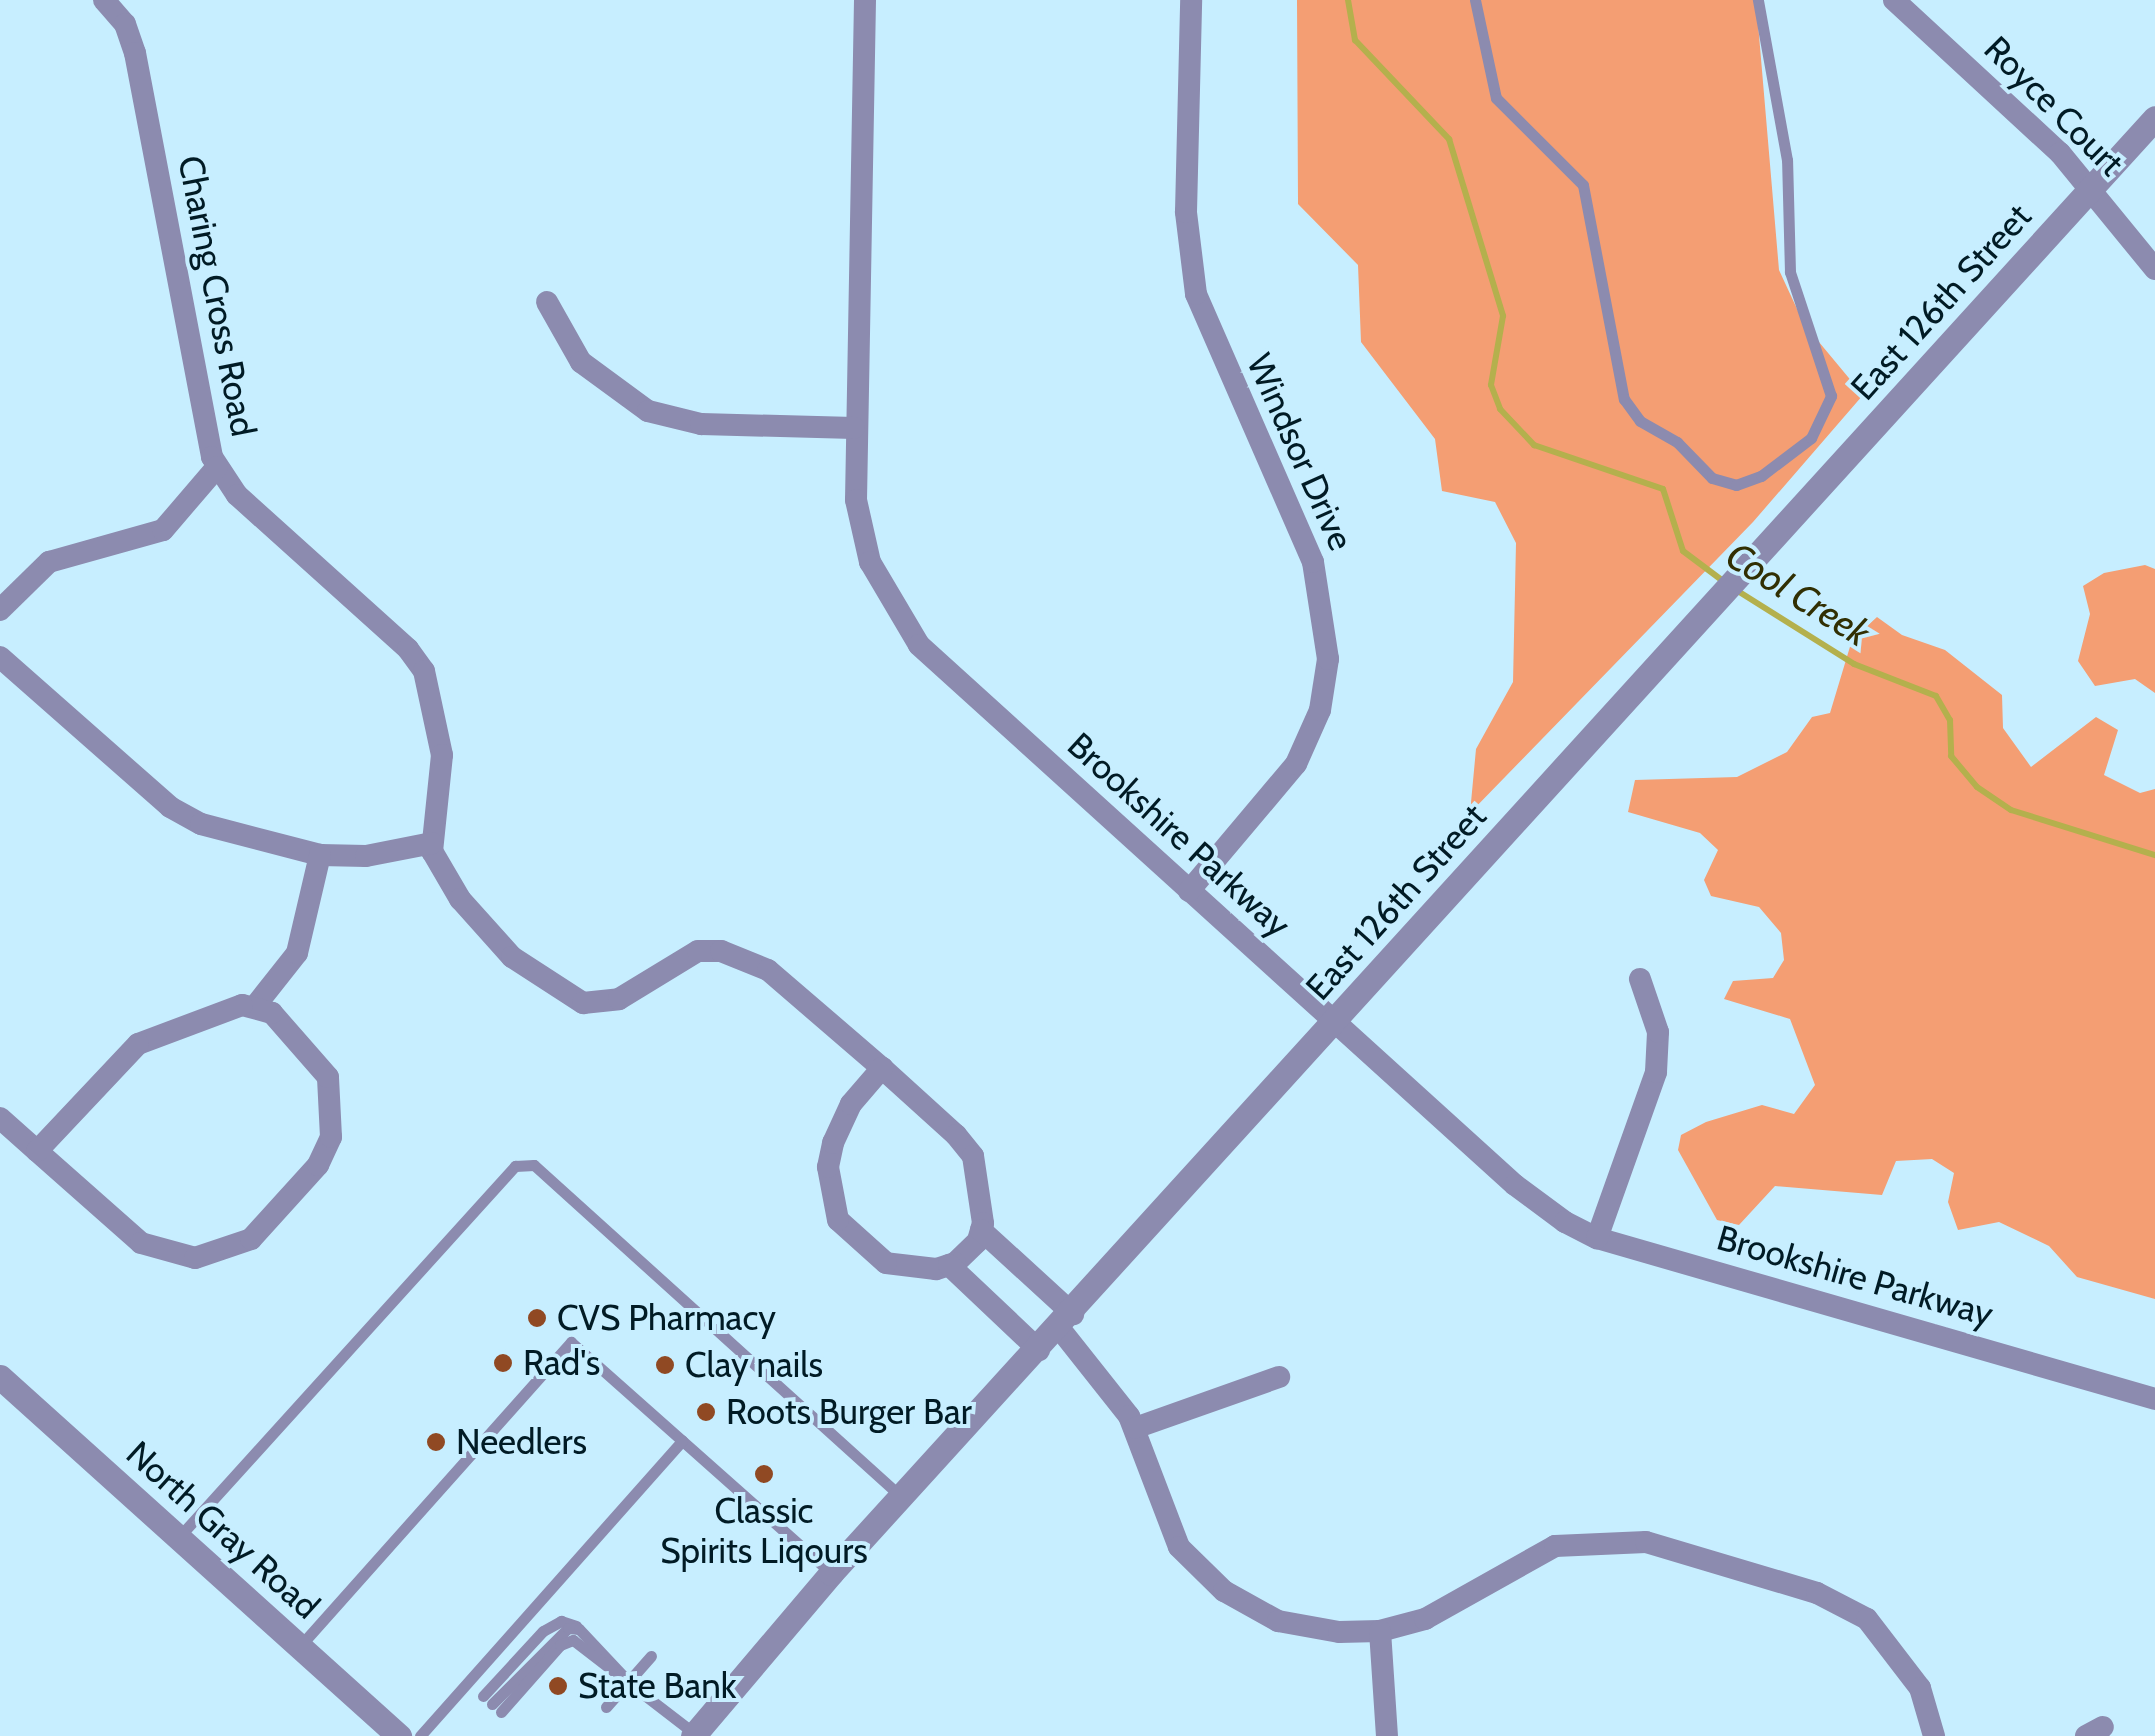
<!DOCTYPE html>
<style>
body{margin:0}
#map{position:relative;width:2155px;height:1736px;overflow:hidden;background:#c7eeff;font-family:Cabin,sans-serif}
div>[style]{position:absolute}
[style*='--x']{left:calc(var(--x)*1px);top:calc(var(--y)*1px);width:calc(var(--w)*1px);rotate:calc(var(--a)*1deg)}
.green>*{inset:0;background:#f49e73}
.stream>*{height:6px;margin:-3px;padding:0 3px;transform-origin:3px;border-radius:3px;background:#b4b04d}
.service>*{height:11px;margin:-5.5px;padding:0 5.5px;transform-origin:5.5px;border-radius:5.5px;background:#8c8baf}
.minor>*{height:22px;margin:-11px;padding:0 11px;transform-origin:11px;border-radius:11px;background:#8c8baf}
.tertiary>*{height:25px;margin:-12.5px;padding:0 12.5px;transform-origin:12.5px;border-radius:12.5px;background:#8c8baf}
.dots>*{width:28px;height:28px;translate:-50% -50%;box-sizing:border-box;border:5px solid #c7eeff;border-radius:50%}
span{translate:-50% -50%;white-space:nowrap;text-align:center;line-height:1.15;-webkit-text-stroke:8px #c7eeff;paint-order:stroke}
.street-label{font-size:35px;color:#011b25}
.poi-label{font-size:35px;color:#011b25}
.left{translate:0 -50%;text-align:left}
.water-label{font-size:38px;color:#312f03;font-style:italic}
</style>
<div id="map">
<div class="green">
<i style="clip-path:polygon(1297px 0,1756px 0,1779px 270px,1804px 324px,1863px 395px,1753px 522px,1470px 813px,1476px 749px,1513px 682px,1516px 543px,1495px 502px,1442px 491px,1435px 439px,1361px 342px,1358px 265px,1298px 204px)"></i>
<i style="clip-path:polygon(2145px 565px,2155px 569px,2155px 693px,2135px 679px,2095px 686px,2078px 661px,2090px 614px,2083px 586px,2104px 573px)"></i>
<i style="clip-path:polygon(1877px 617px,1902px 635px,1945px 650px,2002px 695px,2003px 728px,2031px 767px,2096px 717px,2118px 730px,2104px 775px,2140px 793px,2155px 789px,2155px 1299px,2077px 1277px,2049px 1246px,1999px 1222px,1958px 1230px,1948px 1202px,1954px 1173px,1932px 1159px,1896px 1161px,1882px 1195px,1775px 1186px,1739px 1225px,1717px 1220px,1678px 1150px,1681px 1135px,1706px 1122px,1762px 1105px,1794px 1114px,1815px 1085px,1790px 1019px,1724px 999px,1733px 981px,1773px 978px,1784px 960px,1781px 933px,1759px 907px,1711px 896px,1704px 880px,1718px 850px,1700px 833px,1628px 812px,1635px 780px,1737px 777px,1787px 752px,1812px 717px,1830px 713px,1852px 640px)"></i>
</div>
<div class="stream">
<i style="--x:1348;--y:0;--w:41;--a:80.1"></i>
<i style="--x:1355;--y:40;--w:137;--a:46.5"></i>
<i style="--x:1449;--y:139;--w:185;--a:73"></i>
<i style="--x:1503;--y:316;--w:70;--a:99.9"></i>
<i style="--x:1491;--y:385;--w:26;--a:69"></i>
<i style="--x:1500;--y:409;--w:50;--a:46.6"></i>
<i style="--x:1534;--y:445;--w:136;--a:18.8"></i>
<i style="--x:1663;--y:489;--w:65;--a:72.1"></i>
<i style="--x:1683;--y:551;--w:50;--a:36.9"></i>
<i style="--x:1733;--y:588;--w:143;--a:32.1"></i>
<i style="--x:1854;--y:664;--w:88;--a:21.3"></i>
<i style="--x:1936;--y:696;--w:28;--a:60"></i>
<i style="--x:1950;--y:720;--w:36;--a:88"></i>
<i style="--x:1951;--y:756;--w:40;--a:50"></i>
<i style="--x:1977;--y:787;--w:41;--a:34.1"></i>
<i style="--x:2011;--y:810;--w:151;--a:17.4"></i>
</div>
<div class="service">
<i style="--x:1475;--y:0;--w:100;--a:77.9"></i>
<i style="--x:1496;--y:98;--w:123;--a:45"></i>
<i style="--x:1583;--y:185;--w:218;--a:79.2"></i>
<i style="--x:1624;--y:399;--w:27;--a:54"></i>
<i style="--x:1640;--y:421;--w:43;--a:29.6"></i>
<i style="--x:1677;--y:442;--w:50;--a:45.8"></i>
<i style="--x:1712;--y:478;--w:25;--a:16"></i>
<i style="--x:1736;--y:485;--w:27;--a:-20"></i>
<i style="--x:1761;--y:476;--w:63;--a:-37.2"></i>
<i style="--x:1811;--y:438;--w:47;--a:-64.5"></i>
<i style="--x:1831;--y:396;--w:131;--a:-108.3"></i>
<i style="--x:1790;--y:272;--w:112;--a:-91.5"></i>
<i style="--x:1787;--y:160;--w:163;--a:-100.3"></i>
<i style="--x:179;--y:1537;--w:501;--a:-47.83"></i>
<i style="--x:515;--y:1166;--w:19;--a:-3"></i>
<i style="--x:534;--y:1165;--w:496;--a:42.1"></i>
<i style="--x:301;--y:1645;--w:406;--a:-48.3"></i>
<i style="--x:571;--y:1342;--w:348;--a:41.6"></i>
<i style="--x:483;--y:1696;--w:88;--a:-47.3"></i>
<i style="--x:543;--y:1631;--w:21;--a:-29"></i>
<i style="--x:561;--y:1621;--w:16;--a:18"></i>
<i style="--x:492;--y:1704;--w:107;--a:-45"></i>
<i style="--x:568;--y:1628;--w:11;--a:5"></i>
<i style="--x:579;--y:1629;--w:69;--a:46.8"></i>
<i style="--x:606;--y:1707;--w:68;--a:-48.6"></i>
<i style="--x:501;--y:1712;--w:89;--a:-48.6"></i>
<i style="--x:560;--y:1645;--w:14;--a:-21"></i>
<i style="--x:573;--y:1640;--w:154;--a:37.6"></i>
<i style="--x:420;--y:1736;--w:395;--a:-48.4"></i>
</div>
<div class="minor">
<i style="--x:104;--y:0;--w:32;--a:49"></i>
<i style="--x:125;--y:24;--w:31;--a:71"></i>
<i style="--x:135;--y:53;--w:411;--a:79.2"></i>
<i style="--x:212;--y:457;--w:45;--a:56.7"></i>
<i style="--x:237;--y:495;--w:230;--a:42"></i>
<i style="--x:408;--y:649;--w:27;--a:54"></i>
<i style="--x:424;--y:671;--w:86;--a:77.9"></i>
<i style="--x:442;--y:755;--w:97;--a:95.9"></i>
<i style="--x:432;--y:851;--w:56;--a:59.7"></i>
<i style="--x:460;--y:899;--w:78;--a:48.1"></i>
<i style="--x:512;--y:957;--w:85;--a:32.9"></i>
<i style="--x:583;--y:1003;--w:36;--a:-6"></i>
<i style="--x:619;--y:999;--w:92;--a:-31.3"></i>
<i style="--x:698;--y:951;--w:23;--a:0"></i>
<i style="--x:721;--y:951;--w:51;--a:22"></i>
<i style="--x:768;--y:970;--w:150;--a:40.7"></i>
<i style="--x:882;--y:1068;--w:100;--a:42.2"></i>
<i style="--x:956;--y:1135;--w:27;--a:51"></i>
<i style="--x:973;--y:1156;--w:68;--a:81.5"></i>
<i style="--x:983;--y:1223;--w:19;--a:106"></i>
<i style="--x:978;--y:1241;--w:32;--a:136"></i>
<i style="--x:955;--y:1263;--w:20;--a:162"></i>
<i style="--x:936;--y:1269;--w:50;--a:-173.2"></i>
<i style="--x:886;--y:1263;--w:64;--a:-138.1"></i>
<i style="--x:838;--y:1220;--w:54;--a:-100.7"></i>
<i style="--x:828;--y:1167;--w:25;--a:-78"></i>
<i style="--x:833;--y:1143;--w:43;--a:-65.2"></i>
<i style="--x:851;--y:1104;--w:48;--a:-49.3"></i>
<i style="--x:865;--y:0;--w:500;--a:91.03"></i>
<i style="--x:856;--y:500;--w:64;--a:77.3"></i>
<i style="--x:870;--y:562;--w:96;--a:59.4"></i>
<i style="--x:919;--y:645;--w:804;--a:42.18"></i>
<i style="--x:1515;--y:1185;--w:62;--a:36.5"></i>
<i style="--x:1565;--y:1222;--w:36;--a:27"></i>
<i style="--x:1597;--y:1238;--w:581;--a:16.09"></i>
<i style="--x:1894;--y:0;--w:226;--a:42.7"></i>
<i style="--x:2060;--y:153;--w:150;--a:50.7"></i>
<i style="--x:547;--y:302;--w:69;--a:60.5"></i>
<i style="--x:581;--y:362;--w:83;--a:36.2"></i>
<i style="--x:648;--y:411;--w:55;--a:13.8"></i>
<i style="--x:701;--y:424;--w:153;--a:1.5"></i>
<i style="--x:0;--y:610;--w:69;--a:-44.4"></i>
<i style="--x:49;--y:562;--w:118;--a:-15.7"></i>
<i style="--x:163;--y:530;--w:83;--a:-49.4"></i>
<i style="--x:0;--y:657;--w:227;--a:41.4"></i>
<i style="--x:170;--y:807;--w:35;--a:29"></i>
<i style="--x:201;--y:824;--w:123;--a:14.6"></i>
<i style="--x:320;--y:855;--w:46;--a:1.2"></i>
<i style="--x:366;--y:856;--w:67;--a:-11.1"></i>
<i style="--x:1189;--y:891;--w:166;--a:-49.9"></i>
<i style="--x:1296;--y:764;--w:59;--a:-66"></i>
<i style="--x:1320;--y:710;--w:52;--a:-81.1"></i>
<i style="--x:1328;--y:659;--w:98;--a:-98.8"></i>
<i style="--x:1313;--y:562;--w:292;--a:-113.6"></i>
<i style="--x:1196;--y:294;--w:83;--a:-97"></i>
<i style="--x:1186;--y:212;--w:212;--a:-88.6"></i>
<i style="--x:256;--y:1005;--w:66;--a:-51.7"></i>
<i style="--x:297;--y:953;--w:101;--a:-76.8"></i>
<i style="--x:0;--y:1118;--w:50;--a:41.7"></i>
<i style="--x:37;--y:1151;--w:139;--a:41.5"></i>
<i style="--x:141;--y:1243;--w:56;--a:15.5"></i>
<i style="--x:195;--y:1258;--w:59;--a:-18.7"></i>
<i style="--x:251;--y:1239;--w:100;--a:-47.8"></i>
<i style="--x:318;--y:1165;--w:31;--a:-65"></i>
<i style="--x:331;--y:1137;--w:60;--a:-92.9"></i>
<i style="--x:328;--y:1077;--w:85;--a:-131.2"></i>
<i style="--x:272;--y:1013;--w:31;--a:-165"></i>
<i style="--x:242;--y:1005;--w:111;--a:159.4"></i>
<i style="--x:138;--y:1044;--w:147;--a:133.3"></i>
<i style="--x:981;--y:1230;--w:125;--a:42.4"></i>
<i style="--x:1597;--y:1238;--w:176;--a:-70.4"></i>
<i style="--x:1656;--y:1072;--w:40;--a:-87.1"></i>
<i style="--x:1658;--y:1032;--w:56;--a:-108.8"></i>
<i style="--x:949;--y:1265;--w:124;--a:43.4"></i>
<i style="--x:1060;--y:1329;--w:111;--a:51.6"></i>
<i style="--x:1129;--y:1416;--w:140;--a:69.1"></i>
<i style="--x:1179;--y:1547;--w:63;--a:44.4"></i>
<i style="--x:1224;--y:1591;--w:62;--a:29.1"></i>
<i style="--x:1278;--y:1621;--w:62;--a:10.2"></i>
<i style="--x:1339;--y:1632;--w:41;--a:-1.4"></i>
<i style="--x:1380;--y:1631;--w:47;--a:-14.9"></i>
<i style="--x:1425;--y:1619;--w:149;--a:-29.3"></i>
<i style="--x:1555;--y:1546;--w:91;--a:-2.5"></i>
<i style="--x:1646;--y:1542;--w:178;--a:16.6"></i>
<i style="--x:1817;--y:1593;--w:56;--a:27.5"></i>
<i style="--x:1867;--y:1619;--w:87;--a:52.5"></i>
<i style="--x:1920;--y:1688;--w:50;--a:73.7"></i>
<i style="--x:1135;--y:1428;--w:153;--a:-19.5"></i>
<i style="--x:1380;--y:1631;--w:105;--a:86.2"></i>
<i style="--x:2086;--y:1736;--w:19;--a:-28"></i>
</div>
<div class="tertiary">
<i style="--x:0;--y:1377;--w:537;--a:41.98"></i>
<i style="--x:693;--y:1736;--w:214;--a:-49.7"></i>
<i style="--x:831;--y:1573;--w:1967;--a:-47.7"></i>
</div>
<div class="dots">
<i style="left:537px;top:1318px;background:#904923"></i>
<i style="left:503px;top:1363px;background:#904923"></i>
<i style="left:665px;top:1365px;background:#904923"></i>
<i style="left:706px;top:1412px;background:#904923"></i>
<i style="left:436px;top:1442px;background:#904923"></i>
<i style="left:764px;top:1474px;background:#904923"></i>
<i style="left:558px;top:1686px;background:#904923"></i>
</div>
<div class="street-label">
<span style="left:2054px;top:106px;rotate:45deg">Royce Court</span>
<span style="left:217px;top:296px;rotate:79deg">Charing Cross Road</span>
<span style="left:1941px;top:302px;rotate:-48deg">East 126th Street</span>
<span style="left:1300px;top:452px;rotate:66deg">Windsor Drive</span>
<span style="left:1179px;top:835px;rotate:42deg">Brookshire Parkway</span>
<span style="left:1396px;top:902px;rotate:-48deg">East 126th Street</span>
<span style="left:1855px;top:1276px;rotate:16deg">Brookshire Parkway</span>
<span style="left:223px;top:1530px;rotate:42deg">North Gray Road</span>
</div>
<div class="poi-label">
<span class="left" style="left:557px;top:1318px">CVS Pharmacy</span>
<span class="left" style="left:523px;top:1363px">Rad's</span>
<span class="left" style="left:685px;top:1365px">Clay nails</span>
<span class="left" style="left:726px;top:1412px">Roots Burger Bar</span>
<span class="left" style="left:456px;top:1442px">Needlers</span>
<span style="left:764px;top:1531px">Classic<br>Spirits Liqours</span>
<span class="left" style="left:578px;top:1686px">State Bank</span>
</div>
<div class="water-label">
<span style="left:1798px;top:594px;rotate:32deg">Cool Creek</span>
</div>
</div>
